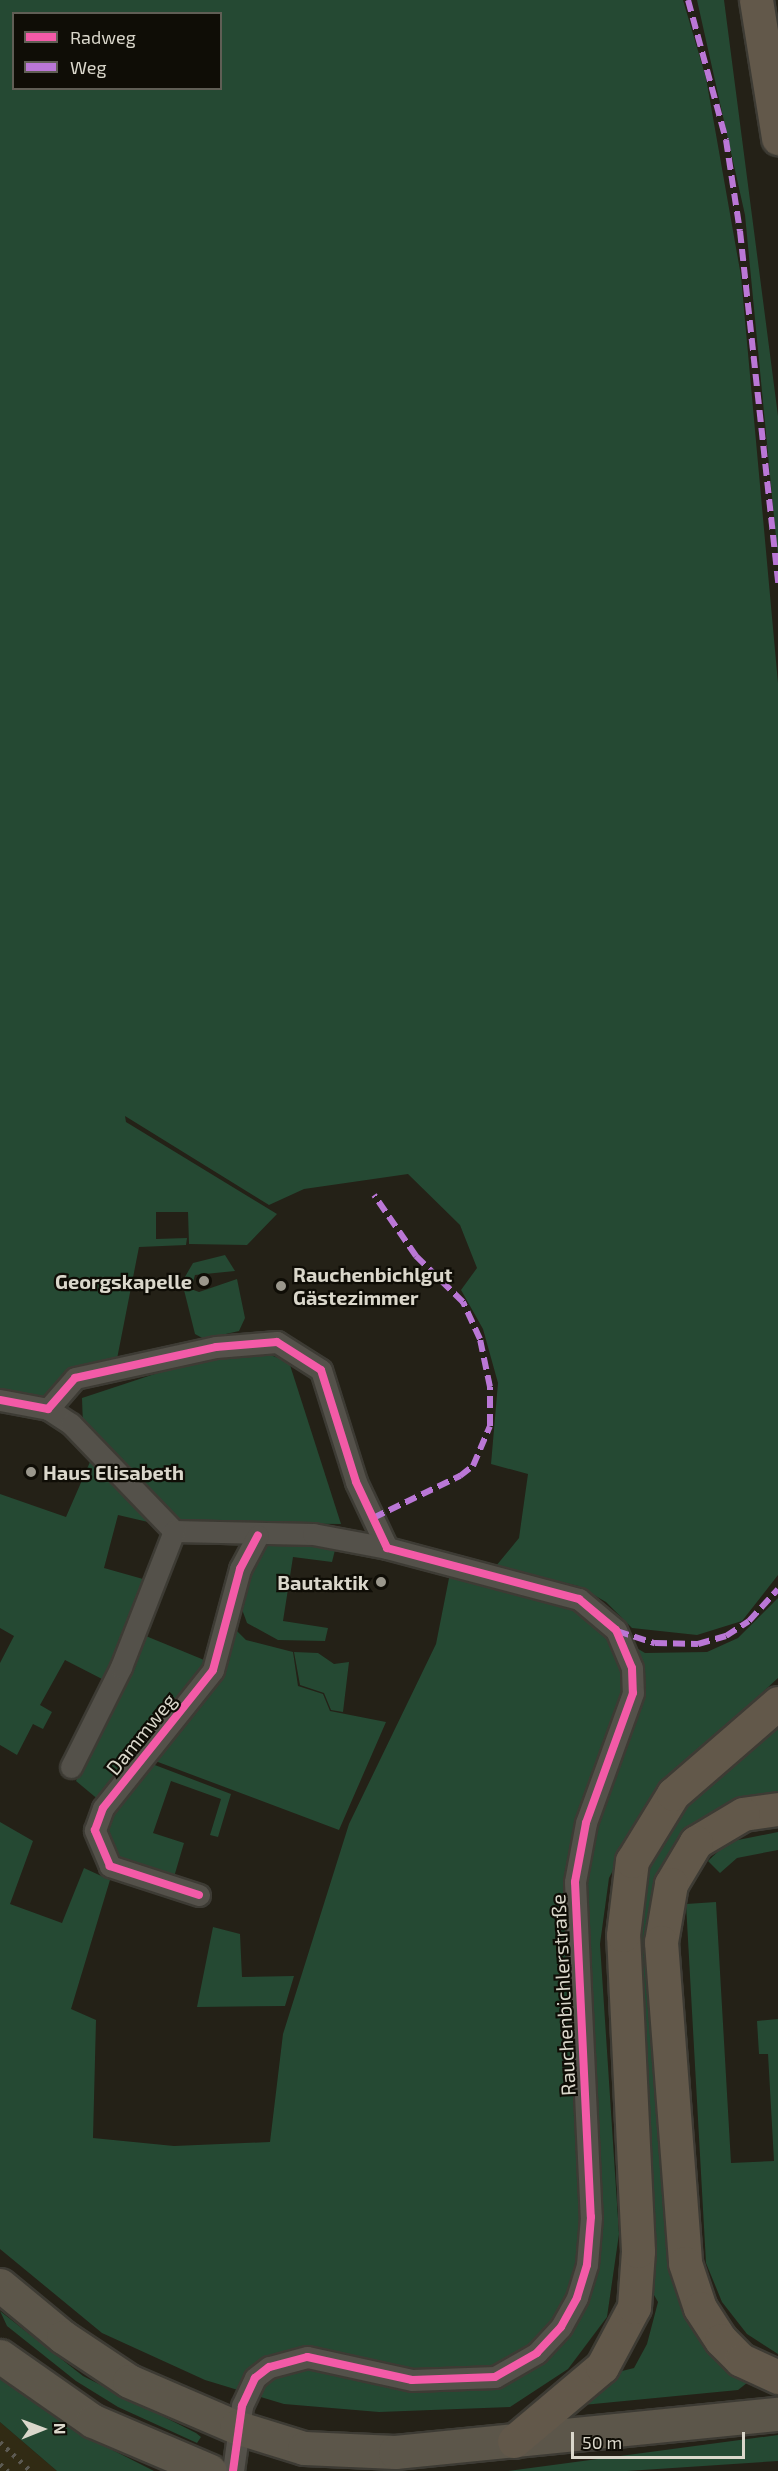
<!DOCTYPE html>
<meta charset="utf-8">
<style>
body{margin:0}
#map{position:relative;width:778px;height:2471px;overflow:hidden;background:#242117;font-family:"Exo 2",sans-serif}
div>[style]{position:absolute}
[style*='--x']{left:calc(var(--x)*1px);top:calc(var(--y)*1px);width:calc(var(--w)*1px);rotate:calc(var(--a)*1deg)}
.built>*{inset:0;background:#312b14}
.green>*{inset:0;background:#254933}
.roads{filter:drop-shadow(2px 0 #3d3b34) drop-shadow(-2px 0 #3d3b34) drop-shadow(0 2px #3d3b34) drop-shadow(0 -2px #3d3b34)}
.minor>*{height:21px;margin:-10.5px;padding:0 10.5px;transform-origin:10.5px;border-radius:10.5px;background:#54514a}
.primary>*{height:33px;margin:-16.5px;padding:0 16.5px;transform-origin:16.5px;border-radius:16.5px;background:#5c564a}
.motorway>*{height:33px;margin:-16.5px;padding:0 16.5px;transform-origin:16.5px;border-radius:16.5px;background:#62584a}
.rail>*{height:4.5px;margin-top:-2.25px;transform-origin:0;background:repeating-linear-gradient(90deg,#5c5a52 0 3px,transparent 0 9px)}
.quiet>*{height:6px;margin-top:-3px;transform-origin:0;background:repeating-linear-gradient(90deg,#ba77d6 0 12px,transparent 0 18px)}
.cycleway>*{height:8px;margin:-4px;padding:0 4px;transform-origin:4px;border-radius:4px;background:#f35aa7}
.dots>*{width:16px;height:16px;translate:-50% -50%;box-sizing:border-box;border:3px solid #0f0d06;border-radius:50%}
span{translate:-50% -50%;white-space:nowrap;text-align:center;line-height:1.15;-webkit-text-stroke:4.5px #0f0d06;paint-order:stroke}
.poi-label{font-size:20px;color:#dad7cb;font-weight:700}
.left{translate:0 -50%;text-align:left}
.right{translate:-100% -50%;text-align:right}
.street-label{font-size:20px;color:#dad7cb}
.legend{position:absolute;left:12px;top:12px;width:210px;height:78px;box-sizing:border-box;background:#0f0d06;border:2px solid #605e55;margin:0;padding:8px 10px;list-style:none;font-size:18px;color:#dad7cb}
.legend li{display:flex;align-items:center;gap:12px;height:30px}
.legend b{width:30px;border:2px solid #605e55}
.north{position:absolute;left:12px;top:2399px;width:60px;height:60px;-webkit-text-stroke:4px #0f0d06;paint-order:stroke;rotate:89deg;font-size:16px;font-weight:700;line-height:24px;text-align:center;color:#dad7cb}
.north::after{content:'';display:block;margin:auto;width:21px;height:27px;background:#dad7cb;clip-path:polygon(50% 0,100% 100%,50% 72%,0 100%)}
.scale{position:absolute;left:571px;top:2432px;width:174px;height:27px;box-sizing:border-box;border:3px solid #dad7cb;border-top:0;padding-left:8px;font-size:18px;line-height:21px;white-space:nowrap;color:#dad7cb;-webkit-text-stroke:4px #0f0d06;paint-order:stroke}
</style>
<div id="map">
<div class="built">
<i style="clip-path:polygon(0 2422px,57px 2471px,0 2471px)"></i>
</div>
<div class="green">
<i style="clip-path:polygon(evenodd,0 0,683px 0,706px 78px,741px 276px,778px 683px,778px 1575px,742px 1621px,697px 1635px,632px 1628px,606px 1602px,578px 1586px,496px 1566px,519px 1538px,528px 1474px,491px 1464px,498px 1383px,483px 1329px,461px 1290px,477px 1268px,460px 1225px,408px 1174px,304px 1189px,269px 1205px,125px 1116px,126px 1122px,277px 1214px,247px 1245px,189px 1244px,188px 1212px,156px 1212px,156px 1239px,187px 1238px,186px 1245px,139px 1247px,116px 1364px,48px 1400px,0 1395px,0 0,14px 14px,220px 14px,220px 88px,14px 88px,14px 14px)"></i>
<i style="clip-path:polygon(697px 0,724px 0,778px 416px,778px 558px,745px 215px)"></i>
<i style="clip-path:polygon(225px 1255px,235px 1271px,195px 1275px,191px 1289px,199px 1292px,237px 1279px,245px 1318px,239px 1331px,204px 1339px,195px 1334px,182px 1282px,193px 1263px)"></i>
<i style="clip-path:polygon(265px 1353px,289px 1362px,341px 1524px,182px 1522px,83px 1426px,82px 1398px,203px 1358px)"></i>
<i style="clip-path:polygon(93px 1455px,161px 1525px,118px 1515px,104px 1568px,150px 1581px,104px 1680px,65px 1660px,40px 1705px,52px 1712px,43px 1729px,33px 1724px,17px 1755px,0 1745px,0 1663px,14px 1636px,0 1628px,0 1494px,66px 1517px)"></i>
<i style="clip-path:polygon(290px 1542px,336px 1546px,332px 1562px,293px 1557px,283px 1621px,328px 1628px,325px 1641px,278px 1640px,247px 1623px,240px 1604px,245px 1577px,263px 1546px)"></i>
<i style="clip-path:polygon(450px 1573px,560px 1602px,645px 1653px,707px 1652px,738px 1638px,778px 1598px,778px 1678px,651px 1796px,609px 1878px,600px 1944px,619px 2234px,607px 2317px,568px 2369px,510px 2407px,379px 2412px,284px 2404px,205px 2380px,102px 2333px,0 2249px,0 1822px,33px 1841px,10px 1904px,62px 1923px,84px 1868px,110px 1880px,71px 2009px,96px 2020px,93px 2138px,174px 2146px,270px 2142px,283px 2034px,349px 1824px,436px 1644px)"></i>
<i style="clip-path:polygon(236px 1630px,246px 1640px,293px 1652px,298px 1686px,323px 1694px,330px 1711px,386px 1722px,339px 1830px,150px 1759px,226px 1657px)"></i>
<i style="clip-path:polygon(141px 1634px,209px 1662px,100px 1801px,76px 1781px)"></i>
<i style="clip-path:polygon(294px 1652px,318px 1653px,334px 1664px,349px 1662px,343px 1712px,331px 1710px,324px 1693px,300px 1685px)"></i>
<i style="clip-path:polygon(778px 1723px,778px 1799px,681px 1845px,666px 2226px,752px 2379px,738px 2390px,583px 2405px,618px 2372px,634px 2368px,647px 2344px,658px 2302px,650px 2288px,636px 1915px,652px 1849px,706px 1784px)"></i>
<i style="clip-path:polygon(147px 1762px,231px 1794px,218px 1837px,210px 1835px,221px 1799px,171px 1781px,153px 1833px,184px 1843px,174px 1877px,113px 1858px,103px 1827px)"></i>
<i style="clip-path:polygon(778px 1832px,778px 1850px,737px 1858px,720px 1873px,708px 1861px,728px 1842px)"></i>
<i style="clip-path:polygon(716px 1902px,731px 2163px,774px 2161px,768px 2054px,759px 2054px,757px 2021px,778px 2019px,778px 2354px,747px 2334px,722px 2302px,706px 2263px,686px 1904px)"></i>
<i style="clip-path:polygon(213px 1927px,240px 1934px,242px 1977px,294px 1976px,285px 2006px,197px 2007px)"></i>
<i style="clip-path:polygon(0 2311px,83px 2376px,196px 2433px,201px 2437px,197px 2443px,118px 2407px,76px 2381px,7px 2326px)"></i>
<i style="clip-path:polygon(0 2376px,73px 2430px,154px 2471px,57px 2471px,0 2422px)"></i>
<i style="clip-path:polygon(778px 2435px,778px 2461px,627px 2471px,508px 2471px)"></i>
</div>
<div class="roads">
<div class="minor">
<i style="--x:0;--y:1400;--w:49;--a:10.6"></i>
<i style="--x:48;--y:1409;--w:41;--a:-48.9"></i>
<i style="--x:75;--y:1378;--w:144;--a:-12.4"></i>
<i style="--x:216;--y:1347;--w:61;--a:-4.7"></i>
<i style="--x:277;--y:1342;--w:52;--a:32.5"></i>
<i style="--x:321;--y:1370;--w:117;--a:72.6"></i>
<i style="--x:356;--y:1482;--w:73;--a:64.8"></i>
<i style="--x:387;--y:1548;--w:199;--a:14.9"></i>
<i style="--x:579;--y:1599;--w:48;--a:40"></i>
<i style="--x:616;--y:1630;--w:41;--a:67.2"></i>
<i style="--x:632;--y:1668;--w:25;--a:88"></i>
<i style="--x:633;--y:1693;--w:138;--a:109.9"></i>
<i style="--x:586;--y:1823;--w:60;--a:100.6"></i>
<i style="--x:575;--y:1882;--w:335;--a:87.3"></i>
<i style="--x:591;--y:2217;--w:48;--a:94.8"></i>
<i style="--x:587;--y:2265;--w:34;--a:107"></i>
<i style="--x:577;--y:2298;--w:33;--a:119"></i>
<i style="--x:561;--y:2327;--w:35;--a:133"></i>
<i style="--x:537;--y:2353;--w:48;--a:150.3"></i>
<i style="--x:495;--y:2377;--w:83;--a:177.9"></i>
<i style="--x:412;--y:2380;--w:107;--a:-167.6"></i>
<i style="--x:307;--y:2357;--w:39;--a:165"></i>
<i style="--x:269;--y:2367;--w:18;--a:142"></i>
<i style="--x:255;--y:2378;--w:31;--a:115"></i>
<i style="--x:242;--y:2406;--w:66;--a:97.9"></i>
<i style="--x:48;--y:1409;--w:27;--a:33"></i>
<i style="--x:71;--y:1424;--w:149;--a:46.1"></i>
<i style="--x:174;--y:1531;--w:139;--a:1.2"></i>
<i style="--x:313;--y:1534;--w:75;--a:10.7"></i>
<i style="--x:71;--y:1767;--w:112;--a:-63.4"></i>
<i style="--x:121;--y:1667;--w:146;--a:-68.7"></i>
<i style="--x:199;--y:1895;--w:94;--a:-162"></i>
<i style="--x:110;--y:1866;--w:39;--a:-113"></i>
<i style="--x:95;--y:1830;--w:23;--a:-70"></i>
<i style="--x:103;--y:1808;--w:176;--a:-51.4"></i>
<i style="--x:213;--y:1670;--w:105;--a:-75"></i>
<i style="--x:240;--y:1569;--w:38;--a:-62"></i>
</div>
<div class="primary">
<i style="--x:0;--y:2285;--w:82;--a:39.5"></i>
<i style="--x:63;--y:2337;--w:79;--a:33.7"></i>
<i style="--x:129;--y:2381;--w:116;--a:23.3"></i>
<i style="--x:236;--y:2427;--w:71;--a:17.2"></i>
<i style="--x:304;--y:2448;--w:91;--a:2.5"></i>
<i style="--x:395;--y:2452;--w:385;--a:-5.7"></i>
<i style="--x:0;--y:2356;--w:113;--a:35"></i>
<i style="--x:93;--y:2421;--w:127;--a:23.1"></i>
</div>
<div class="motorway">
<i style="--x:756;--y:0;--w:140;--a:80.9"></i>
<i style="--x:778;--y:1809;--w:35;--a:172"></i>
<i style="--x:743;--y:1814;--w:55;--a:149.2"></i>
<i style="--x:696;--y:1842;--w:49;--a:120.8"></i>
<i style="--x:671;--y:1884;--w:59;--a:99.8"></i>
<i style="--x:661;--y:1942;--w:322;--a:85.7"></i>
<i style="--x:685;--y:2263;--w:47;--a:71.6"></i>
<i style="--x:700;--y:2308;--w:38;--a:57"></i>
<i style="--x:721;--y:2340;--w:28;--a:45"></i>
<i style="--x:741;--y:2360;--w:41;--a:24.7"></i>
<i style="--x:514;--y:2441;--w:115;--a:-40.1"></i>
<i style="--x:602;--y:2367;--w:68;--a:-61.9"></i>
<i style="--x:634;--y:2307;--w:56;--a:-85.9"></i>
<i style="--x:638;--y:2251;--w:316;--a:-92.7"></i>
<i style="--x:623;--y:1935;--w:75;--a:-83.1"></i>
<i style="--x:632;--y:1861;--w:79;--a:-58.5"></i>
<i style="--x:673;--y:1794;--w:139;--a:-40.9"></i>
</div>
</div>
<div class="rail">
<i style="--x:0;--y:2442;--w:42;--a:43.1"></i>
<i style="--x:0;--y:2464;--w:11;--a:41"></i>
</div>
<div class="quiet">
<i style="--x:688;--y:0;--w:145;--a:74.8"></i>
<i style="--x:726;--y:140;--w:92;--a:81.3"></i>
<i style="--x:740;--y:231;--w:354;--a:83.8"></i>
<i style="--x:373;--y:1518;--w:97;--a:-25.8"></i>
<i style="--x:460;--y:1476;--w:16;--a:-38"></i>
<i style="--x:473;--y:1466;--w:43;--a:-67"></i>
<i style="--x:490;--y:1426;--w:39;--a:-90"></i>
<i style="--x:490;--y:1387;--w:49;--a:-101.8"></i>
<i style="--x:480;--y:1339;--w:41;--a:-114.7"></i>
<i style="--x:463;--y:1302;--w:66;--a:-135.6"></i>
<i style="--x:416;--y:1256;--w:74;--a:-124.5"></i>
<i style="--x:617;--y:1631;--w:40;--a:18"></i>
<i style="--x:655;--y:1643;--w:43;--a:1.3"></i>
<i style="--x:698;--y:1644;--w:29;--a:-16"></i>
<i style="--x:726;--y:1636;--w:27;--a:-33"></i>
<i style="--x:749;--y:1621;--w:43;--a:-47.8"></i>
</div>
<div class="cycleway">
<i style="--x:0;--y:1400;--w:49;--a:10.6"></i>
<i style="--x:48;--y:1409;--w:41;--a:-48.9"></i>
<i style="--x:75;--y:1378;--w:144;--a:-12.4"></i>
<i style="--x:216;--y:1347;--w:61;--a:-4.7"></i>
<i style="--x:277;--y:1342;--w:52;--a:32.5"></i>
<i style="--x:321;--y:1370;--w:117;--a:72.6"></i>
<i style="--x:356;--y:1482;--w:73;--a:64.8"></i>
<i style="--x:387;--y:1548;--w:199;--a:14.9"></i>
<i style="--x:579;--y:1599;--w:48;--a:40"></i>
<i style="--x:616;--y:1630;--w:41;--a:67.2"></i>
<i style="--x:632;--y:1668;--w:25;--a:88"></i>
<i style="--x:633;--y:1693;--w:138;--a:109.9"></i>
<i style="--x:586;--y:1823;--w:60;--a:100.6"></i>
<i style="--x:575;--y:1882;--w:335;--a:87.3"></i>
<i style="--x:591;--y:2217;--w:48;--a:94.8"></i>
<i style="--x:587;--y:2265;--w:34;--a:107"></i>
<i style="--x:577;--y:2298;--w:33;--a:119"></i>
<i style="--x:561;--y:2327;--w:35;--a:133"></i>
<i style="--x:537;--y:2353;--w:48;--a:150.3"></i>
<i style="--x:495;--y:2377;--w:83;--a:177.9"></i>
<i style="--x:412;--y:2380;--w:107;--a:-167.6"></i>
<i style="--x:307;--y:2357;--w:39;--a:165"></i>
<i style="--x:269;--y:2367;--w:18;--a:142"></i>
<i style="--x:255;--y:2378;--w:31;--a:115"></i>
<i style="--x:242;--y:2406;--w:66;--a:97.9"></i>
<i style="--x:199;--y:1895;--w:94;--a:-162"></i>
<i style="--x:110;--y:1866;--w:39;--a:-113"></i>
<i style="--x:95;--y:1830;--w:23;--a:-70"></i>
<i style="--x:103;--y:1808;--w:176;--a:-51.4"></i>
<i style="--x:213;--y:1670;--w:105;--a:-75"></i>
<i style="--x:240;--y:1569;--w:38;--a:-62"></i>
</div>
<div class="dots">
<i style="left:204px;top:1281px;background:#9a978c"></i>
<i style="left:281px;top:1286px;background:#9a978c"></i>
<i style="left:31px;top:1472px;background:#9a978c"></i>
<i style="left:381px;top:1582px;background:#9a978c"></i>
</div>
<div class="poi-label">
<span class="left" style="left:293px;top:1286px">Rauchenbichlgut<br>Gästezimmer</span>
<span class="right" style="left:192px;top:1281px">Georgskapelle</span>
<span class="left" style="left:43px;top:1472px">Haus Elisabeth</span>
<span class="right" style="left:369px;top:1582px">Bautaktik</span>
</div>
<div class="street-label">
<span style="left:141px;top:1734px;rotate:-51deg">Dammweg</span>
<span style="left:563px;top:1995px;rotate:-93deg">Rauchenbichlerstraße</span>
</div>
<ul class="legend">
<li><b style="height:8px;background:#f35aa7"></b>Radweg</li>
<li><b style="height:8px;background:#ba77d6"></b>Weg</li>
</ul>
<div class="north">N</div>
<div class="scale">50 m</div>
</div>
